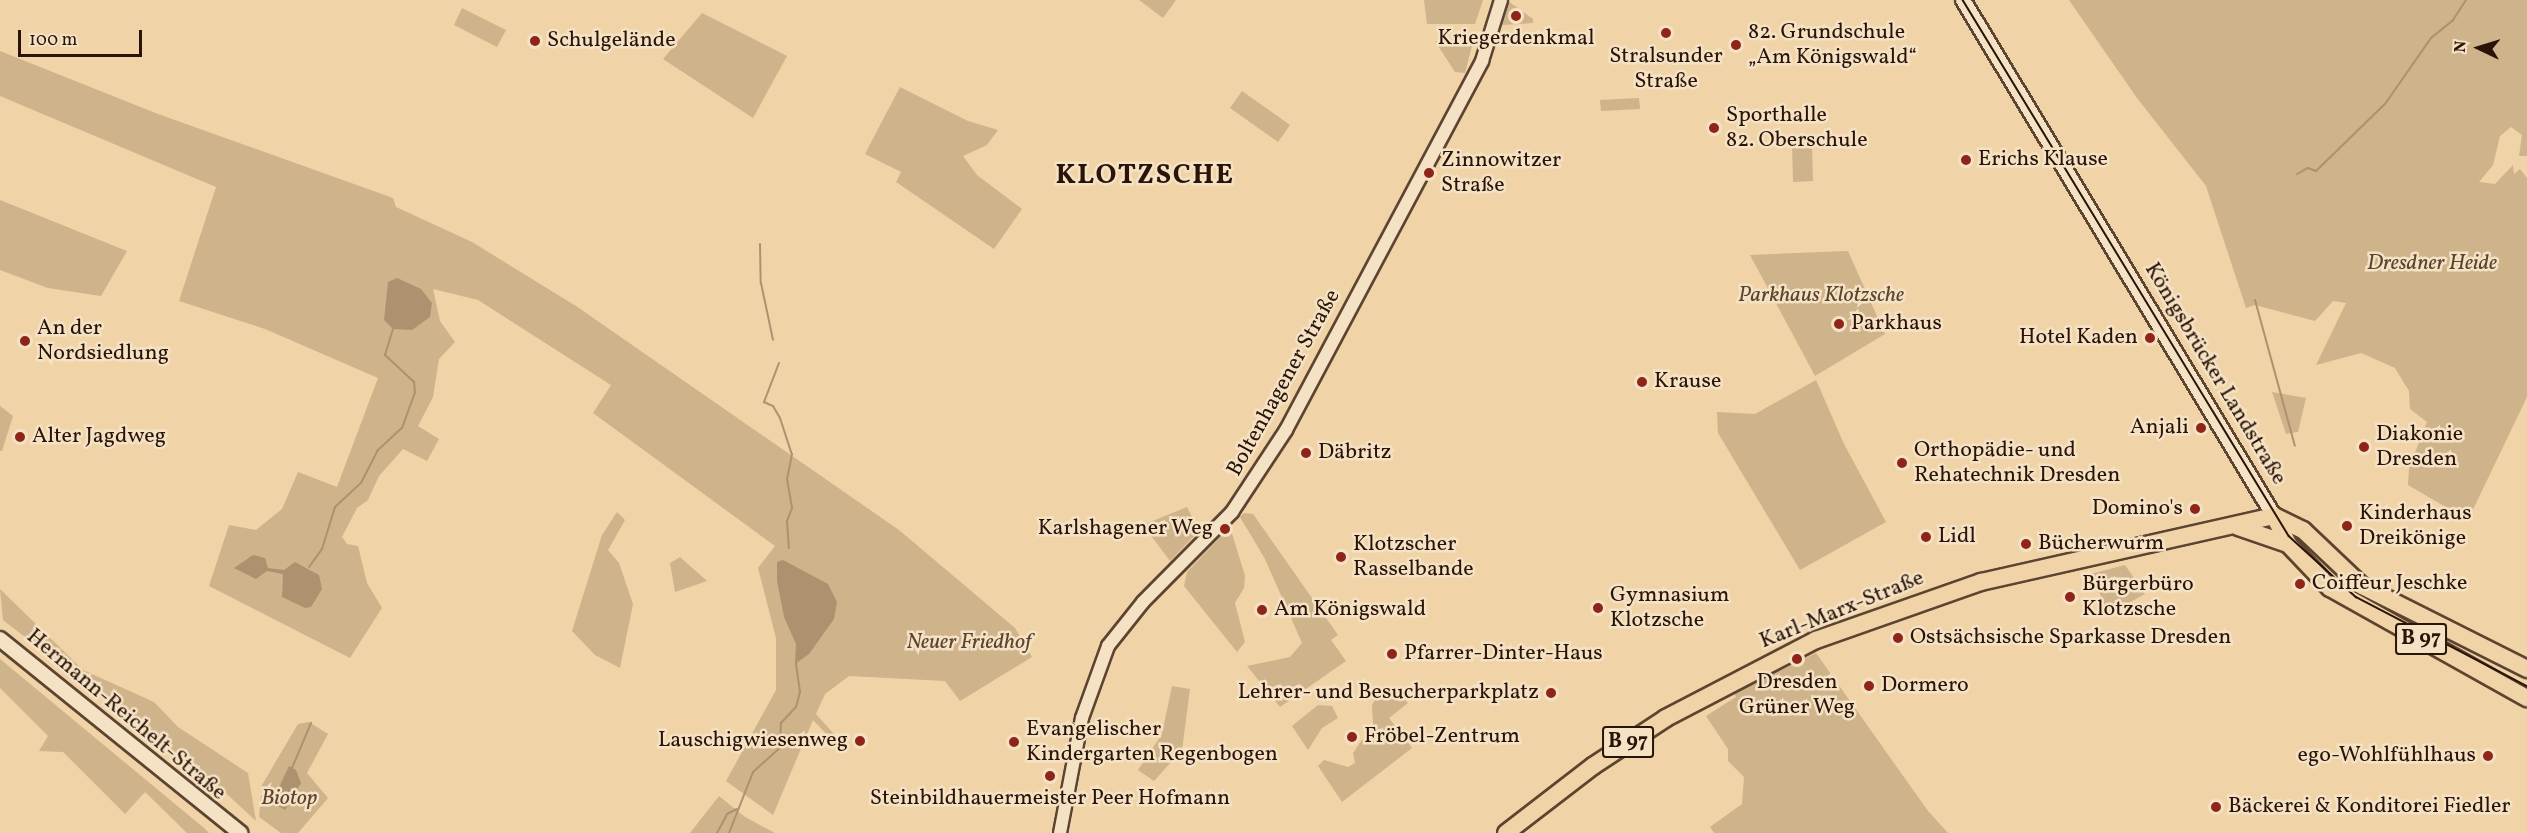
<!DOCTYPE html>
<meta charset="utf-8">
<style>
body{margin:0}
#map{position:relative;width:2527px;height:833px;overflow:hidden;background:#f0d3a6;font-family:Vollkorn,serif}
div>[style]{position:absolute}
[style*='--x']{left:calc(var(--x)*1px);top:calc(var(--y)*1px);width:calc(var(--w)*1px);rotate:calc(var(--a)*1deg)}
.green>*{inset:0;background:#ceb38b}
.water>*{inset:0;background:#ad9270}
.stream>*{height:2px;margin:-1px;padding:0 1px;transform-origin:1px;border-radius:1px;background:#ad9270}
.roads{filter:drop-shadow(2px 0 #5c4430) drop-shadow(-2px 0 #5c4430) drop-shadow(0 2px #5c4430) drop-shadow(0 -2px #5c4430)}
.tertiary>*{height:12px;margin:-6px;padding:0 6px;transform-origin:6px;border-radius:6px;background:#f5e2c5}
.secondary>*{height:14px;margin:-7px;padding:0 7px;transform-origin:7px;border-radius:7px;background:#f5e2c5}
.primary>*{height:16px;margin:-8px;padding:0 8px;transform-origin:8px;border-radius:8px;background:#f0d3a6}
.tram>*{height:1.5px;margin:-0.75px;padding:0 0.75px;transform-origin:0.75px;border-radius:0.75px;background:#2a1408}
.dots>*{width:16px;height:16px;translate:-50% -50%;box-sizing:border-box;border:3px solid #f5e2c5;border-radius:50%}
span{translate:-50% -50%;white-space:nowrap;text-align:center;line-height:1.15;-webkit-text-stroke:5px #f5e2c5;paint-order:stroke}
.shield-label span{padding:2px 4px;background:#f5e2c5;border:2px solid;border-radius:4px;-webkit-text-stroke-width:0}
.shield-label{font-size:21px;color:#2a1408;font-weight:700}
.poi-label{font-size:22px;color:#2a1408}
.left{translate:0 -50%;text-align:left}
.right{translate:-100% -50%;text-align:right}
.park-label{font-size:22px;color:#5b442f;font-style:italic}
.street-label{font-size:22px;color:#2a1408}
.district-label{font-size:28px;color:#2a1408;font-weight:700;letter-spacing:1.5px}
.north{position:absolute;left:2449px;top:18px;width:60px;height:60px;-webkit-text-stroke:4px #f5e2c5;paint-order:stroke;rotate:274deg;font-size:16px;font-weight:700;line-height:24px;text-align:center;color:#2a1408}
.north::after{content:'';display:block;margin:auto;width:21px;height:27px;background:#2a1408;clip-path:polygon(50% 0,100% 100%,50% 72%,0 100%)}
.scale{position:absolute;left:18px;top:30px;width:124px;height:27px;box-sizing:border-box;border:3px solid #2a1408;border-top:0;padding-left:8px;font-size:18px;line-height:21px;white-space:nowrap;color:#2a1408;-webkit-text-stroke:4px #f5e2c5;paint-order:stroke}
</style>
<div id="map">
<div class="green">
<i style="clip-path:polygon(1139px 0,1176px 0,1163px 18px)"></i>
<i style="clip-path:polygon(1424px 0,1483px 0,1475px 24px,1427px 24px)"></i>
<i style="clip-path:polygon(2069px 0,2527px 0,2527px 156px,2519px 156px,2522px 135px,2511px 127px,2500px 136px,2493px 165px,2479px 182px,2495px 184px,2513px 165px,2514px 174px,2520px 169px,2527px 178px,2527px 397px,2468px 520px,2408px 485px,2409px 468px,2427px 422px,2410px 409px,2409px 391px,2395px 368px,2361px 353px,2316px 365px,2346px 303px,2333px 301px,2315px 321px,2255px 305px,2246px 308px,2206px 186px,2137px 98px)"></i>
<i style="clip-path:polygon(1508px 1px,1533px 19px,1533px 23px,1502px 25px)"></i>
<i style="clip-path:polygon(462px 8px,506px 30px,497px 47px,454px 25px)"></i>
<i style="clip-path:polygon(702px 13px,787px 56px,753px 118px,663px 59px)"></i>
<i style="clip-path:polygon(1435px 41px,1472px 46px,1465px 73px,1455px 72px)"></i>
<i style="clip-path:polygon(0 51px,158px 114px,393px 198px,396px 207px,472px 242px,576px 306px,899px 530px,1015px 628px,1032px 657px,960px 701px,945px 681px,849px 676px,825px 694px,816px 714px,842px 743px,840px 748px,813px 720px,773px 815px,726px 781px,776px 690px,776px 638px,758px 568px,775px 546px,593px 413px,611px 385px,478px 300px,433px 289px,440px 321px,455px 342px,439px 359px,433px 397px,418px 426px,439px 439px,427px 461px,403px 449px,379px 476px,368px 500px,357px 508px,342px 537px,347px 544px,358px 546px,367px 583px,382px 608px,350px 658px,209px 586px,229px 525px,256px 530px,282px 509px,298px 472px,337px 487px,378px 378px,265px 329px,179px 301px,216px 187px,0 96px)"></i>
<i style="clip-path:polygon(900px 87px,968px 121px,998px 130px,987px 145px,963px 156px,977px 175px,1022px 209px,994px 249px,896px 182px,901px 172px,865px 154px)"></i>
<i style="clip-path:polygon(1242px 91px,1290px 125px,1278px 142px,1230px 108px)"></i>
<i style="clip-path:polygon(1639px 98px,1640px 109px,1601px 111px,1600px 100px)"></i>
<i style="clip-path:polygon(1792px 144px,1812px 144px,1813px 181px,1793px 182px)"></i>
<i style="clip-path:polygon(0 200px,127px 251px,101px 296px,48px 288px,0 270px)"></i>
<i style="clip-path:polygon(1848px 251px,1885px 334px,1815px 376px,1750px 255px)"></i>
<i style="clip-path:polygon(1816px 380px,1844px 444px,1886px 522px,1800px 570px,1718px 433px,1717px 412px,1755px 414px)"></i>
<i style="clip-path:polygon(2272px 392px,2306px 398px,2298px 432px,2286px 434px)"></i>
<i style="clip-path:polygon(0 406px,13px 416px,2px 451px,0 451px)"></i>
<i style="clip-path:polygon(1187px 507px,1199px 531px,1170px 561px,1143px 525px)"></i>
<i style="clip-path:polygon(617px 512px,625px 520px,608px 550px,619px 563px,633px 604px,620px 668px,595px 655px,572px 631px,602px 535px)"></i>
<i style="clip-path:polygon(1244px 513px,1253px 514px,1338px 635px,1331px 640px,1346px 661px,1280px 707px,1247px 666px,1290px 657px,1302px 643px,1265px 559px,1240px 517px)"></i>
<i style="clip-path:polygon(1230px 527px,1245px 576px,1244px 588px,1235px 603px,1245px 642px,1237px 652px,1184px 586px,1187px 572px)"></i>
<i style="clip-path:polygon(680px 557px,707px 581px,675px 592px,670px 563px)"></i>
<i style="clip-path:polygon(2125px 565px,2145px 594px,2109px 614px,2091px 574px)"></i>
<i style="clip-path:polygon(0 589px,83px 670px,154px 702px,178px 727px,248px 773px,256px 821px,216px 784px,3px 620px)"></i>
<i style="clip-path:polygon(1816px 653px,1928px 811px,1948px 833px,1714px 833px,1710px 827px,1742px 804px,1744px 777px,1728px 761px,1728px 749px,1706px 716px,1736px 697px,1734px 693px)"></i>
<i style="clip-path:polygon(0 659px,204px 828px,209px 833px,187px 833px,145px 792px,125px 814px,63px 752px,39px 751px,48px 736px,0 688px)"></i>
<i style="clip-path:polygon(1172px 686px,1190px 689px,1182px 750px,1154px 781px,1138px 770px,1162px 734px)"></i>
<i style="clip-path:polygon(1395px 689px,1408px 703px,1389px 718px,1412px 748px,1342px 802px,1318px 766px,1324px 760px,1348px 767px,1355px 763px,1353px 753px,1362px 740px,1374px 740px,1372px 705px,1378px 695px)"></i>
<i style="clip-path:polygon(1318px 705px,1332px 706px,1338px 718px,1322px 728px,1308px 750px,1292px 726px)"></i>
<i style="clip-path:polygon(309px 722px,328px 734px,307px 773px,328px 798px,298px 833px,281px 833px,259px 817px,262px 785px,298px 724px)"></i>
<i style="clip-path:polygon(719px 796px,745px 817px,775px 833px,690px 833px)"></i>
</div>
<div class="water">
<i style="clip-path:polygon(397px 278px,421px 289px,432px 303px,430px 317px,412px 330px,393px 329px,384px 320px,388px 282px)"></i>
<i style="clip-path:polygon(253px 555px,265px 558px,268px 568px,284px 570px,295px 562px,319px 575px,322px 589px,311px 607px,305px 608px,282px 597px,283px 574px,267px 571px,256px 579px,234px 568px)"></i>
<i style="clip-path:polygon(783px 560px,828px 584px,837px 602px,834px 619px,809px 654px,795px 664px,796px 644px,784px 617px,777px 581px,777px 562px)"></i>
<i style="clip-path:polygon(289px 766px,296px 770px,301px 783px,285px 810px,272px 802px)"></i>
</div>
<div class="stream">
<i style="--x:2297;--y:174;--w:13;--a:-29"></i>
<i style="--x:2308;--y:168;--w:9;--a:21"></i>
<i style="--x:2316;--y:171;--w:96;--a:-44.2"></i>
<i style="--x:2385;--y:104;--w:80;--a:-55.1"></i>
<i style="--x:2431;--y:38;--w:28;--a:-39"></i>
<i style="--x:2453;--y:20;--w:24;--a:-57"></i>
<i style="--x:760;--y:244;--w:39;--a:89"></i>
<i style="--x:761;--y:283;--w:58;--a:78.1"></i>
<i style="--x:2255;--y:300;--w:151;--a:74.7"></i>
<i style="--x:779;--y:363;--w:42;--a:111"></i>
<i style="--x:764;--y:402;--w:10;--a:24"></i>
<i style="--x:773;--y:406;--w:14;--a:60"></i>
<i style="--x:780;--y:418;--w:38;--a:72"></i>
<i style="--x:792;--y:454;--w:25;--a:101"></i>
<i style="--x:787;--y:479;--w:29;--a:80"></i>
<i style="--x:792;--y:508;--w:14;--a:111"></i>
<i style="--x:787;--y:521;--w:27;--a:86"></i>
<i style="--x:309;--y:567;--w:22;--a:-54"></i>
<i style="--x:322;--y:549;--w:44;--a:-72.8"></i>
<i style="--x:335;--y:507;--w:35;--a:-43"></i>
<i style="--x:361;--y:483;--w:36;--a:-63"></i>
<i style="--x:377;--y:451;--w:34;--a:-43"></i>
<i style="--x:402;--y:428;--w:37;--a:-70"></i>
<i style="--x:415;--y:393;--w:11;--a:-95"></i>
<i style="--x:414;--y:382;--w:40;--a:-137"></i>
<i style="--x:385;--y:355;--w:27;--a:-73"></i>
<i style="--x:292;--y:768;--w:49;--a:-67.1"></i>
<i style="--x:717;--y:833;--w:21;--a:-62"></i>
<i style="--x:727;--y:814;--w:11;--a:-27"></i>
<i style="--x:729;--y:833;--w:66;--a:-68.5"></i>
<i style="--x:753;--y:772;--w:36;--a:-42"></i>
<i style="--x:780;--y:748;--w:25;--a:-88"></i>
<i style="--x:781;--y:723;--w:22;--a:-47"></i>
<i style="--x:796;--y:707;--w:16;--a:-75"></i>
<i style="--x:800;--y:692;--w:30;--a:-98"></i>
</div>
<div class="roads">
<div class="tertiary">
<i style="--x:1060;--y:833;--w:117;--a:-79.2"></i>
<i style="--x:1082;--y:718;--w:77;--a:-70.1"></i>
<i style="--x:1108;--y:646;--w:56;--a:-51.5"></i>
<i style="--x:1143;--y:602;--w:127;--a:-45.3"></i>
<i style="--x:1232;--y:512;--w:98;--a:-56.6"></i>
<i style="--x:1286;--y:430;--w:418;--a:-62"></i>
<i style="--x:1482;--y:61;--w:64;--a:-72.7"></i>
</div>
<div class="secondary">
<i style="--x:1963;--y:0;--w:602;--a:58.92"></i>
<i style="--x:0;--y:639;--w:309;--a:38.9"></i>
</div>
<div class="primary">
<i style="--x:2274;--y:516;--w:31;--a:63"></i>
<i style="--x:2288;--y:544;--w:61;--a:46.3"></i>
<i style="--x:2330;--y:588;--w:226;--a:29.2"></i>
<i style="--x:2274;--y:516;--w:32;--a:26"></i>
<i style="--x:2303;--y:530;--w:81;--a:43.5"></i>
<i style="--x:2362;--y:586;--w:185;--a:26.7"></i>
<i style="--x:2238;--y:527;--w:53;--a:18.8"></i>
<i style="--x:1506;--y:833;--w:110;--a:-37.6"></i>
<i style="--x:1593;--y:766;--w:87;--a:-33.3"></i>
<i style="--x:1666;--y:718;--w:169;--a:-27.5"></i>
<i style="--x:1816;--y:640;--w:175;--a:-19.4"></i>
<i style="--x:1981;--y:582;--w:300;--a:-12.7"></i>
</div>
</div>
<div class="tram">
<i style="--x:1963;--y:0;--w:627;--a:58.69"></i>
<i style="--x:2289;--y:536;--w:91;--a:42.3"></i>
<i style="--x:2356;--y:597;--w:193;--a:27.5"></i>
</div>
<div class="dots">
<i style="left:1516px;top:16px;background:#8f2418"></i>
<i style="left:1666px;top:33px;background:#8f2418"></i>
<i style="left:535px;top:41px;background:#8f2418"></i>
<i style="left:1736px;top:45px;background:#8f2418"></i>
<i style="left:1714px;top:128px;background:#8f2418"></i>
<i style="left:1966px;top:160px;background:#8f2418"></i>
<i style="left:1429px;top:173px;background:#8f2418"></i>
<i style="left:1839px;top:324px;background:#8f2418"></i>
<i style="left:2150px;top:338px;background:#8f2418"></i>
<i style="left:25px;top:341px;background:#8f2418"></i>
<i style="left:1642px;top:382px;background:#8f2418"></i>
<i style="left:2201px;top:428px;background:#8f2418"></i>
<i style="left:20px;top:437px;background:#8f2418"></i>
<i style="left:2364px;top:447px;background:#8f2418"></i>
<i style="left:1306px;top:453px;background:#8f2418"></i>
<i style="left:1902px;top:463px;background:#8f2418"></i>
<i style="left:2195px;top:509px;background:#8f2418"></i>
<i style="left:2347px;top:526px;background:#8f2418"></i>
<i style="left:1225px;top:529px;background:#8f2418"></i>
<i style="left:1926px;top:537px;background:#8f2418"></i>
<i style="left:2026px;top:544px;background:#8f2418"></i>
<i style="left:1341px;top:557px;background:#8f2418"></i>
<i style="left:2300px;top:584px;background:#8f2418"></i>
<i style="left:2070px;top:597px;background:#8f2418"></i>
<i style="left:1598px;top:608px;background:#8f2418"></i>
<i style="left:1262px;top:610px;background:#8f2418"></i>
<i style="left:1898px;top:638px;background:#8f2418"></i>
<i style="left:1392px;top:654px;background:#8f2418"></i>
<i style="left:1797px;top:659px;background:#8f2418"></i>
<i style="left:1869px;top:686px;background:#8f2418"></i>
<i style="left:1551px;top:693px;background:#8f2418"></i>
<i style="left:1352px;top:737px;background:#8f2418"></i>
<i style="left:860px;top:741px;background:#8f2418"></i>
<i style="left:1014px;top:742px;background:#8f2418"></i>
<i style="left:2488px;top:756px;background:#8f2418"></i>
<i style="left:1050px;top:776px;background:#8f2418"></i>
<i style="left:2216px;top:807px;background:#8f2418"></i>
</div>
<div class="shield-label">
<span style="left:2421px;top:639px">B 97</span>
<span style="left:1628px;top:742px">B 97</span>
</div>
<div class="poi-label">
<span class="left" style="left:1748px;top:45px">82. Grundschule<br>„Am Königswald“</span>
<span style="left:1516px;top:39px">Kriegerdenkmal</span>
<span class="left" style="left:547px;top:41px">Schulgelände</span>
<span style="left:1666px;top:69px">Stralsunder<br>Straße</span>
<span class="left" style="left:1726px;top:128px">Sporthalle<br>82. Oberschule</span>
<span class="left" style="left:1441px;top:173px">Zinnowitzer<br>Straße</span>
<span class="left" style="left:1978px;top:160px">Erichs Klause</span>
<span class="left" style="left:1851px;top:324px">Parkhaus</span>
<span class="left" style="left:37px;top:341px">An der<br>Nordsiedlung</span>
<span class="right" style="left:2138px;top:338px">Hotel Kaden</span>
<span class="left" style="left:1654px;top:382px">Krause</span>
<span class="right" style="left:2189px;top:428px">Anjali</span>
<span class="left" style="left:2376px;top:447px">Diakonie<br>Dresden</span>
<span class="left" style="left:32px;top:437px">Alter Jagdweg</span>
<span class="left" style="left:1914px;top:463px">Orthopädie- und<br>Rehatechnik Dresden</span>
<span class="left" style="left:1318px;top:453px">Däbritz</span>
<span class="right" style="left:2183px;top:509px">Domino's</span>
<span class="left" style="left:2359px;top:526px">Kinderhaus<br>Dreikönige</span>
<span class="right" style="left:1213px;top:529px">Karlshagener Weg</span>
<span class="left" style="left:1938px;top:537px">Lidl</span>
<span class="left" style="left:1353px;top:557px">Klotzscher<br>Rasselbande</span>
<span class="left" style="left:2038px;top:544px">Bücherwurm</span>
<span class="left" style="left:2082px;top:597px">Bürgerbüro<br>Klotzsche</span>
<span class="left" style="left:2312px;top:584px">Coiffeur Jeschke</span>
<span class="left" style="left:1610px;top:608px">Gymnasium<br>Klotzsche</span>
<span class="left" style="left:1274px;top:610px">Am Königswald</span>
<span class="left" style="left:1910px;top:638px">Ostsächsische Sparkasse Dresden</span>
<span class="left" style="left:1404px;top:654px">Pfarrer-Dinter-Haus</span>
<span style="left:1797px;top:695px">Dresden<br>Grüner Weg</span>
<span class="left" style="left:1881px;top:686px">Dormero</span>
<span class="right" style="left:1539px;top:693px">Lehrer- und Besucherparkplatz</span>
<span class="left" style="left:1026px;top:742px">Evangelischer<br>Kindergarten Regenbogen</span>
<span class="left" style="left:1364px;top:737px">Fröbel-Zentrum</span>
<span class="right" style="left:848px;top:741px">Lauschigwiesenweg</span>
<span class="right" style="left:2476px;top:756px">ego-Wohlfühlhaus</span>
<span style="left:1050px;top:799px">Steinbildhauermeister Peer Hofmann</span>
<span class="left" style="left:2228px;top:807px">Bäckerei &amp; Konditorei Fiedler</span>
</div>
<div class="park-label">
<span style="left:2432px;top:264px">Dresdner Heide</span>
<span style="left:1821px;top:296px">Parkhaus Klotzsche</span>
<span style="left:969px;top:643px">Neuer Friedhof</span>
<span style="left:289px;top:799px">Biotop</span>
</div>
<div class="street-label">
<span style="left:2215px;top:374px;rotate:59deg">Königsbrücker Landstraße</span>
<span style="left:1284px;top:383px;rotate:-61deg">Boltenhagener Straße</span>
<span style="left:1842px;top:610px;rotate:-22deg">Karl-Marx-Straße</span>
<span style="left:126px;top:715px;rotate:40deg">Hermann-Reichelt-Straße</span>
</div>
<div class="district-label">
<span style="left:1145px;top:176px">KLOTZSCHE</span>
</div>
<div class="north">N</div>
<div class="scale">100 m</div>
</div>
